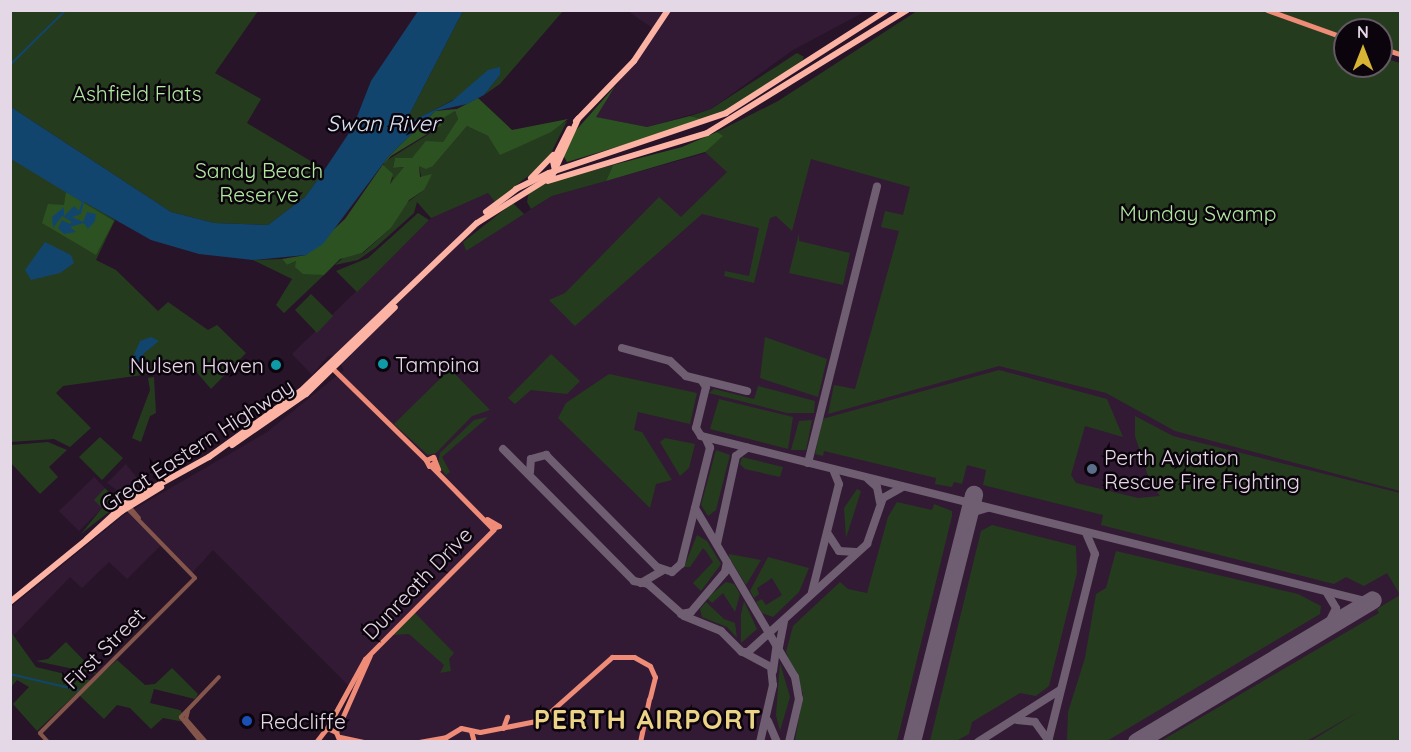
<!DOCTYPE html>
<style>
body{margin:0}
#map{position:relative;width:1411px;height:752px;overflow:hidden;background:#271429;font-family:Quicksand,sans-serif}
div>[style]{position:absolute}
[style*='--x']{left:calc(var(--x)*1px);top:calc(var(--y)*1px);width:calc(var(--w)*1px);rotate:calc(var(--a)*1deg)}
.built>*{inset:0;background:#321a34}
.green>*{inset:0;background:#243c1d}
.forest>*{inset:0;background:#2d5221}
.water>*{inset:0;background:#12456d}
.stream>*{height:1.5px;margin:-0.75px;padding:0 0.75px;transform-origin:0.75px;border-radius:0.75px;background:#12456d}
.taxiway>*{height:8px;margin:-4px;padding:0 4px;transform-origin:4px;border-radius:4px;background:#6f5e71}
.runway>*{height:18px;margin:-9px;padding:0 9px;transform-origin:9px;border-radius:9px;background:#6f5e71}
.minor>*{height:4px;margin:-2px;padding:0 2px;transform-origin:2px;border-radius:2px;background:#84554b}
.major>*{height:5px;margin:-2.5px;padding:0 2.5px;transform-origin:2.5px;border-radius:2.5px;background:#ef8c78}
.highway>*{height:6px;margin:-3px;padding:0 3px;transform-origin:3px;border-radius:3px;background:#fcb3a4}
.dots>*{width:16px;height:16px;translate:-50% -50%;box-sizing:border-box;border:3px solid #0b040c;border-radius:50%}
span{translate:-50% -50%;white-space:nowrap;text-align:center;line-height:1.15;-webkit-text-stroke:5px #0b040c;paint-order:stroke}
.park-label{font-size:21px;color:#b0ea9e}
.poi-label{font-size:21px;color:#e5d8e6}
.left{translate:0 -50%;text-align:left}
.right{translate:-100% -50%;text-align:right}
.street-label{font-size:21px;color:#e5d8e6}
.water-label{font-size:22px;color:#d8e6f3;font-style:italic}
.district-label{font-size:27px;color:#ebd487;font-weight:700;letter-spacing:1.5px}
.frame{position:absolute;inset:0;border:12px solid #e5d8e6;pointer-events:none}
.north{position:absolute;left:1333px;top:18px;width:60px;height:60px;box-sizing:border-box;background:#0b040c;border:2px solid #625963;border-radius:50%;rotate:0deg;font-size:16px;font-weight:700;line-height:24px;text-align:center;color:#e5d8e6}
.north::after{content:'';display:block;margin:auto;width:21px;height:27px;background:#d7b434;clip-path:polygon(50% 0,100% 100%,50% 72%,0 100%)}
</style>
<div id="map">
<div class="built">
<i style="clip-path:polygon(628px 11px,866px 11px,793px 50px,711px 109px,647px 127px,595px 117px,655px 30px)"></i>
<i style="clip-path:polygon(731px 135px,1400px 168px,1400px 741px,340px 741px,336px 732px,353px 690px,213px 550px,192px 573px,163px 543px,127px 579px,109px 562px,82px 588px,70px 577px,14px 635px,11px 632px,11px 607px,124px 515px,267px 432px,344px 370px,335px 355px,328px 356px,312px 375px,292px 354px,434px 215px,488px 193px,499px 207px,463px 242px,466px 250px,552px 196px,706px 153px)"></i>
<i style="clip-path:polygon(126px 464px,142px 484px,122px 494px,107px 483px)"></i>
<i style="clip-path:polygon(94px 477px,104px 487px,102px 508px,79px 531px,59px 511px)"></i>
</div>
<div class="green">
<i style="clip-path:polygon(10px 11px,258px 11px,215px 73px,261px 99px,247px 123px,324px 169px,319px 178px,305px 197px,268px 225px,214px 223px,171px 212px,11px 107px)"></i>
<i style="clip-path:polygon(463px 11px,563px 11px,500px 84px,484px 95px,500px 75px,413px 121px,409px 115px)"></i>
<i style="clip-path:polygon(917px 11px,1400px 11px,1400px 52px,1381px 46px,1381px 30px,1345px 30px,1345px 36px,1323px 30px,1345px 42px,1345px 66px,1381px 66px,1381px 57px,1400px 63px,1400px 491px,1175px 431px,1106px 393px,999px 366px,828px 414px,834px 385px,855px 389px,899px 231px,881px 227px,885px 211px,903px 215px,910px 187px,811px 159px,792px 231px,776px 216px,770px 218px,754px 283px,724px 276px,725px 271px,749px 276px,759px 228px,702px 214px,575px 326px,549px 300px,565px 293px,659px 197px,681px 217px,727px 172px,704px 151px,722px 137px,717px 132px,778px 101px)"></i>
<i style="clip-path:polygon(797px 53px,804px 57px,801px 62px,722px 113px,706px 120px,690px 116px,711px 109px)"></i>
<i style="clip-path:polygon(455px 111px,458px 119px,443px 142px,429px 143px,412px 158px,395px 158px,393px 168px,405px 167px,390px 184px,393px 178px,383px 166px,386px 161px,437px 129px,439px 119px)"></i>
<i style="clip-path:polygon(567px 121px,547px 161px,495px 202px,488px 193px,431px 218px,417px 202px,414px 213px,375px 248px,358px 260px,335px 265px,344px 257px,363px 253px,391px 228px,401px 207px,424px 190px,419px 166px,433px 166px,467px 126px,488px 136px,501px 154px)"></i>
<i style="clip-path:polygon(15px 158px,115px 220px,96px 260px,116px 270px,158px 311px,168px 302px,208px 330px,217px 325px,246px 353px,211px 389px,193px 368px,63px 386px,56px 393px,91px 428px,70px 447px,54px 439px,11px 442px,10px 159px)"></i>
<i style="clip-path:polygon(613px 165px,606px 181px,552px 196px,531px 209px,527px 202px,529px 191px,549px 182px)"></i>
<i style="clip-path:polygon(513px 203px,524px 214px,466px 251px,463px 242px)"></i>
<i style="clip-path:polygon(418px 213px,429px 220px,357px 292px,336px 271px,368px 258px)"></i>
<i style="clip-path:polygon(799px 233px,799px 241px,850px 253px,843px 285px,789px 273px)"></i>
<i style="clip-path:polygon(282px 259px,287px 265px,296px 261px,309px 273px,324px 275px,284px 313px,276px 305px,292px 279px,253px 260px)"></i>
<i style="clip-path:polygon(311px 294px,333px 316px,317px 333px,295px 310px)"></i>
<i style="clip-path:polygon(765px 337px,827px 359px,818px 397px,760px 378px)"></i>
<i style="clip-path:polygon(551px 354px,580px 381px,567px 394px,531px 390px,515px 404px,508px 398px)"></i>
<i style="clip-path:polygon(450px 369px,490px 410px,472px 416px,436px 453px,428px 455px,394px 424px)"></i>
<i style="clip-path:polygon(999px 370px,1107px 399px,1123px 437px,1085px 426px,1071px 475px,1076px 483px,1138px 498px,1160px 496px,1150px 482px,1135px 436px,1135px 416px,1173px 436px,1400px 493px,1400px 741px,1311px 741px,1358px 712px,1307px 741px,1161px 741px,1379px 613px,1377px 609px,1400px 595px,1387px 573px,1364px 586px,1346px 577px,1334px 584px,1101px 525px,1103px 515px,983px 485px,986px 470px,967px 465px,962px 484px,954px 482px,952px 487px,935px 484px,936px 478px,824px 451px,823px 456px,815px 454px,822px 419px)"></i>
<i style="clip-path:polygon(609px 374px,697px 393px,690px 424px,638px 412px,634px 430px,642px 432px,672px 480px,656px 484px,650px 508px,558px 418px,566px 403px)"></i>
<i style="clip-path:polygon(154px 377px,156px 413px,150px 416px,141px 442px,132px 438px,150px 390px,148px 378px)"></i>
<i style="clip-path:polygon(758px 386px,815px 401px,814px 413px,787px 413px,709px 393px,714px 389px,754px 399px)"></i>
<i style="clip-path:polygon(719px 399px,793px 417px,788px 449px,710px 429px)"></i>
<i style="clip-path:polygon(488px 417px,442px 457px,450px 472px,446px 475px,438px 465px,440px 453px,474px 420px)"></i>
<i style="clip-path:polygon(812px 420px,806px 450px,791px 450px,799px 421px)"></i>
<i style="clip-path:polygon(100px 437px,123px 458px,102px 480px,79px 457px)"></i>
<i style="clip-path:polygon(665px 438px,695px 444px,689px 468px,680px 476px,660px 442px)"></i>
<i style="clip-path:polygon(48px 442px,67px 450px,49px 467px,58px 477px,40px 494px,11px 463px,11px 445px)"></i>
<i style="clip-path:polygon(716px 450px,730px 455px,716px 510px,708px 516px,701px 505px)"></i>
<i style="clip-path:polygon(742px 457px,783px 467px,780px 477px,745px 469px,740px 464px)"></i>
<i style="clip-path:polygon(105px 488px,116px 500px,115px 507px,81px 534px,102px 508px,94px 500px)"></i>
<i style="clip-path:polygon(857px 489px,861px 491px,846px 538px,844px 508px)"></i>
<i style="clip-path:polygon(897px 502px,932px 510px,934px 504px,952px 511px,952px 516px,897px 741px,795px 741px,803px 694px,786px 652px,793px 626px,840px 582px,848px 589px,867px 593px,888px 517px)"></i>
<i style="clip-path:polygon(992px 525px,1076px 546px,1077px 573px,1049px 686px,1036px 696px,1020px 693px,972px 722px,969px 734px,956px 741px,930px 741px,981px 531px)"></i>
<i style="clip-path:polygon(697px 535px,707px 541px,721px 564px,701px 591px,693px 583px,713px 562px,706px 551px,703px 548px,690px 567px,684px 567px)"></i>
<i style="clip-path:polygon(1116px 551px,1298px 594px,1321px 606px,1320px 614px,1107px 741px,1067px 741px,1068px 712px,1085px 658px,1096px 594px,1106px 588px)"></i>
<i style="clip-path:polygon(729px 554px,761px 560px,746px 585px,729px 557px)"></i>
<i style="clip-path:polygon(768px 557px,809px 568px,799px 592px,773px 617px,762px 613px,756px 602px,762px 599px,766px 605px,782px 595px,772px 578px,757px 588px,759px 594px,754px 598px,750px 591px)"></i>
<i style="clip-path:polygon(726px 582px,734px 584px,740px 594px,735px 612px,723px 593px,712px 603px,707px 598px)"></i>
<i style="clip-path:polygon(744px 601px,757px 629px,741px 643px,741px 614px)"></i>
<i style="clip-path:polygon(706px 602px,724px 619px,735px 623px,737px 638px,727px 627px,702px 617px,700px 609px)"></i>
<i style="clip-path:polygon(415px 613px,454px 653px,449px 659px,451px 671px,440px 673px,444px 665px,409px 634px,393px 635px)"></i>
<i style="clip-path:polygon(11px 632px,36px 667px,94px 681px,117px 660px,145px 685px,155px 684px,172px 668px,198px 694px,195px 699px,154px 689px,150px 703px,180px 710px,190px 723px,163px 718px,151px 729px,130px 708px,117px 705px,104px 719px,77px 693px,37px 731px,13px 704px,29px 687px,17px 680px,11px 687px)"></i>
<i style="clip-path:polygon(66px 642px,97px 674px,36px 661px,48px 659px)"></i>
<i style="clip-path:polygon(780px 663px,790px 697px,780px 731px,776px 715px)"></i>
</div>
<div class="forest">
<i style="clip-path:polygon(616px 85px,596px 117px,647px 127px,690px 116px,706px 120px,567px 162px,563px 155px,571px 136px)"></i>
<i style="clip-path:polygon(evenodd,478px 98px,512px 130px,568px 119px,551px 132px,500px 155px,488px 136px,467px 126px,433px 166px,426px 169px,419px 166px,420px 177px,432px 174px,424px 190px,409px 200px,391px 228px,362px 253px,340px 259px,324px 275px,303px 274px,295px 267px,296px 261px,287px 265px,282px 259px,306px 255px,345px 219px,388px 157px,435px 111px,457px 109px,478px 98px,455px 111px,458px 119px,443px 142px,426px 141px,412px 158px,395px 158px,393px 168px,404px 167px,390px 184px,393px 174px,383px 165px,391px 156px,442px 125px,438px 121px,455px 111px)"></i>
<i style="clip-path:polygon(717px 132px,723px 136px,705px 152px,606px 181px,613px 165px,682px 147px)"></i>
<i style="clip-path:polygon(66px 192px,114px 221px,96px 255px,42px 223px,48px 204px,64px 205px)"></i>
</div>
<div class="water">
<i style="clip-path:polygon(418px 11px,463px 11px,409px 115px,412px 121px,452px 101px,488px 70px,500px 67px,500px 75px,484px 95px,467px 104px,435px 111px,388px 157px,323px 244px,306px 255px,253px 260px,199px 254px,151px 240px,84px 202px,81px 214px,72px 217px,83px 222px,87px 212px,96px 214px,95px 221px,88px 229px,84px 223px,70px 227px,76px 232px,64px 234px,58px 228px,62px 220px,70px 224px,72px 222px,62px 216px,53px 228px,52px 217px,64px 207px,64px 216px,74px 206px,79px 211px,82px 202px,11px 159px,11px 107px,171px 212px,214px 223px,268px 225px,305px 197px,319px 178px,353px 127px,371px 81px)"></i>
<i style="clip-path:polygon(45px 242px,71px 255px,74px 263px,60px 273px,31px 280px,25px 270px)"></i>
<i style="clip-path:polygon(151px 337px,159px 341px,143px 354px,150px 369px,128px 368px,140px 341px)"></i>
</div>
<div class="stream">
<i style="--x:10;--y:65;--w:78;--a:-44.5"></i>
<i style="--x:10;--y:674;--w:70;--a:13.2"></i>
</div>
<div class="taxiway">
<i style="--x:622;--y:348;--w:50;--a:15.2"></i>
<i style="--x:670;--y:361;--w:22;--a:43"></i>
<i style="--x:686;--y:376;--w:63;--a:13.8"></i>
<i style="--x:702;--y:381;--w:7;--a:56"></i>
<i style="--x:706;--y:387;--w:42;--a:103.7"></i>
<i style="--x:696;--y:428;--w:9;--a:58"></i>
<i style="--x:701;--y:436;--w:688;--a:13.96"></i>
<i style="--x:503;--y:449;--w:186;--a:45.2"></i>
<i style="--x:634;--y:581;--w:14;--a:12"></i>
<i style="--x:648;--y:584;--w:48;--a:41.6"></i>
<i style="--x:684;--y:616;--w:40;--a:22"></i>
<i style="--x:721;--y:631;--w:28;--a:45"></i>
<i style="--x:741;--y:651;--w:34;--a:28"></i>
<i style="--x:771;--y:667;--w:18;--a:84"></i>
<i style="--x:773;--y:685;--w:58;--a:102.8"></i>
<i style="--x:808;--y:463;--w:285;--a:-76"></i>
<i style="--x:530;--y:472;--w:13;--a:-86"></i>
<i style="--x:531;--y:459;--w:16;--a:-15"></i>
<i style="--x:546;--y:455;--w:158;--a:45.3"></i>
<i style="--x:657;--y:567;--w:16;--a:18"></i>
<i style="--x:672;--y:572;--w:12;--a:-42"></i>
<i style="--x:681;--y:564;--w:120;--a:-76"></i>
<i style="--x:710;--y:448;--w:12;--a:-114"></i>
<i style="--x:868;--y:479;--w:12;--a:42"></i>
<i style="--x:877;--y:487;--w:15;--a:79"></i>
<i style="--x:695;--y:508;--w:196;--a:59.4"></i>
<i style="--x:795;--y:677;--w:22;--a:80"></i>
<i style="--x:799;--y:699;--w:44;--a:103.1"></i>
<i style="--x:966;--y:525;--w:15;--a:-58"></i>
<i style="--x:974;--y:512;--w:14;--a:-17"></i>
<i style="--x:828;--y:534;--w:20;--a:57"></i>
<i style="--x:839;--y:551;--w:17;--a:3"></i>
<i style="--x:717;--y:544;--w:90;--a:-77.8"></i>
<i style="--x:736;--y:456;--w:14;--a:-36"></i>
<i style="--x:641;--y:583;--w:24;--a:-30"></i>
<i style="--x:812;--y:592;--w:111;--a:-76"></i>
<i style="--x:839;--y:484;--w:16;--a:-112"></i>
<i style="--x:681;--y:614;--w:10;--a:-11"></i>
<i style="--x:691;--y:612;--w:52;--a:-49.6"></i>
<i style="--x:725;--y:572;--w:10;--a:-79"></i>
<i style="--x:1326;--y:628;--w:22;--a:-63"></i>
<i style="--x:1336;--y:608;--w:17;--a:-121"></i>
<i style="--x:779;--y:647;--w:26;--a:-79"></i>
<i style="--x:742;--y:652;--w:6;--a:0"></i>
<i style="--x:748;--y:652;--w:161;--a:-42.2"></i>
<i style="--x:867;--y:544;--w:49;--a:-70.8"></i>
<i style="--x:883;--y:498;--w:23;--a:-29"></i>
<i style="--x:773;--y:671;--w:29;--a:-82"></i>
<i style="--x:1017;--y:720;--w:18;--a:6"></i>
<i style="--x:1035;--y:722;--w:24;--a:54"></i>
<i style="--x:768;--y:721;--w:23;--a:67"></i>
<i style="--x:978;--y:742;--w:97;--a:-32.4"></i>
<i style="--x:1048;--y:742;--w:194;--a:-76"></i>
<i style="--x:1095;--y:554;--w:23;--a:-113"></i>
</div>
<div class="runway">
<i style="--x:912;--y:742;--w:255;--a:-75.9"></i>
<i style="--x:1137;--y:742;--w:275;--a:-31"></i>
</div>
<div class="minor">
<i style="--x:128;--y:505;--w:17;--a:50"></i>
<i style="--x:188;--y:711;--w:8;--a:104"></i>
<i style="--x:186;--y:719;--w:30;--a:49"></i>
<i style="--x:48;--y:742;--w:12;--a:-132"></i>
<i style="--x:40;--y:733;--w:219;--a:-45"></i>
<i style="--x:195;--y:578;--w:99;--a:-134.2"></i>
<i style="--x:201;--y:742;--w:32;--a:-129"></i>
<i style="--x:181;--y:717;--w:55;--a:-46.5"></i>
</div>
<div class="major">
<i style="--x:1267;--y:10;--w:83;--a:19.7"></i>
<i style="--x:1381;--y:48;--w:20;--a:18"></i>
<i style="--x:331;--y:367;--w:133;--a:44.4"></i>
<i style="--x:435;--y:462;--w:7;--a:146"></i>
<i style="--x:429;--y:466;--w:7;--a:-117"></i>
<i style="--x:426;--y:460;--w:8;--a:-23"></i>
<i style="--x:433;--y:457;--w:2;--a:63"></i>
<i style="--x:434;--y:459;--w:11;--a:68"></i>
<i style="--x:431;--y:466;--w:87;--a:45.5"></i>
<i style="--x:492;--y:528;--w:7;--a:-16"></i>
<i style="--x:499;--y:526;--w:14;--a:-150"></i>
<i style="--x:327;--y:728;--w:79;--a:-61.2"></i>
<i style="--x:365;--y:659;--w:183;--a:-45.2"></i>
<i style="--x:503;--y:728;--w:12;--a:-70"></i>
<i style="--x:471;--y:731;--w:11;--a:75"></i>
<i style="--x:336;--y:732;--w:84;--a:-66.2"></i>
<i style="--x:340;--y:737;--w:24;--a:12"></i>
<i style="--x:316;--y:742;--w:18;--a:-52"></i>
<i style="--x:327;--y:728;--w:10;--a:24"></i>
<i style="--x:336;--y:732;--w:11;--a:68"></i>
<i style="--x:419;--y:742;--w:27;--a:-10"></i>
<i style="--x:446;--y:737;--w:17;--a:-31"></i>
<i style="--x:461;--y:728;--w:19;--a:12"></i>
<i style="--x:480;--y:732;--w:62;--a:-11.1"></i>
<i style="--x:541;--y:720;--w:95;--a:-41.6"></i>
<i style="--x:612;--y:657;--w:22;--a:0"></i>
<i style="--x:634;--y:657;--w:18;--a:29"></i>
<i style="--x:650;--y:666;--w:12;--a:66"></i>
<i style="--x:655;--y:677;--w:21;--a:104"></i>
<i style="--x:640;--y:742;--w:44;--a:-78.2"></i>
</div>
<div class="highway">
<i style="--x:576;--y:121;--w:83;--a:-46"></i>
<i style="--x:634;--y:61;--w:61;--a:-56.3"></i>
<i style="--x:555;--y:171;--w:10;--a:-101"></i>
<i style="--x:553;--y:161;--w:36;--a:-63"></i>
<i style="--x:531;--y:178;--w:32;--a:-46"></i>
<i style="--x:548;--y:181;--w:166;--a:-16.8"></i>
<i style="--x:707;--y:133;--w:235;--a:-31.6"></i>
<i style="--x:486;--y:212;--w:38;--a:-37"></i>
<i style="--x:516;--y:189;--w:37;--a:-26"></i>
<i style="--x:549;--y:173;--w:187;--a:-18.7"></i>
<i style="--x:726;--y:113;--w:191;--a:-32.6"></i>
<i style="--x:232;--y:445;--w:90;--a:-34.6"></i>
<i style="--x:306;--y:394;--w:124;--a:-44.3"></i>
<i style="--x:87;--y:539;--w:53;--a:-42.7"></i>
<i style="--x:126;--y:503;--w:95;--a:-29"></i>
<i style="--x:209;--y:457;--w:113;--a:-35.7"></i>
<i style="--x:301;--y:391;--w:243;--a:-43.7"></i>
<i style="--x:477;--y:223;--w:89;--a:-32.1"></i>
<i style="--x:552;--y:176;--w:63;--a:-65.5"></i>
<i style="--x:10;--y:602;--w:144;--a:-39.1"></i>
<i style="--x:122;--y:511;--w:46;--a:-31.6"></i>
</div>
<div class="dots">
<i style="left:383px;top:364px;background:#0f9aa8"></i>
<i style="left:276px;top:365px;background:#0f9aa8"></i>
<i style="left:1092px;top:469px;background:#5c6f8a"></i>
<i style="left:247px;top:721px;background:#1a4fb4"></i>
</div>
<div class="park-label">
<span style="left:137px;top:93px">Ashfield Flats</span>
<span style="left:259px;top:182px">Sandy Beach<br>Reserve</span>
<span style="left:1198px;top:213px">Munday Swamp</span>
</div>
<div class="poi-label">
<span class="left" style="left:395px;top:364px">Tampina</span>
<span class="right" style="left:264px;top:365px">Nulsen Haven</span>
<span class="left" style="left:1104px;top:469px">Perth Aviation<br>Rescue Fire Fighting</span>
<span class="left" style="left:260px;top:721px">Redcliffe</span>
</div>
<div class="street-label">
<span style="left:197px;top:445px;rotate:-33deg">Great Eastern Highway</span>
<span style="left:417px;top:583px;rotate:-46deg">Dunreath Drive</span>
<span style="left:104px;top:648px;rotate:-45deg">First Street</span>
</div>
<div class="water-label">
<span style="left:383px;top:124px">Swan River</span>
</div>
<div class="district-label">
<span style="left:648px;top:720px">PERTH AIRPORT</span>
</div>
<div class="frame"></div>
<div class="north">N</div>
</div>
